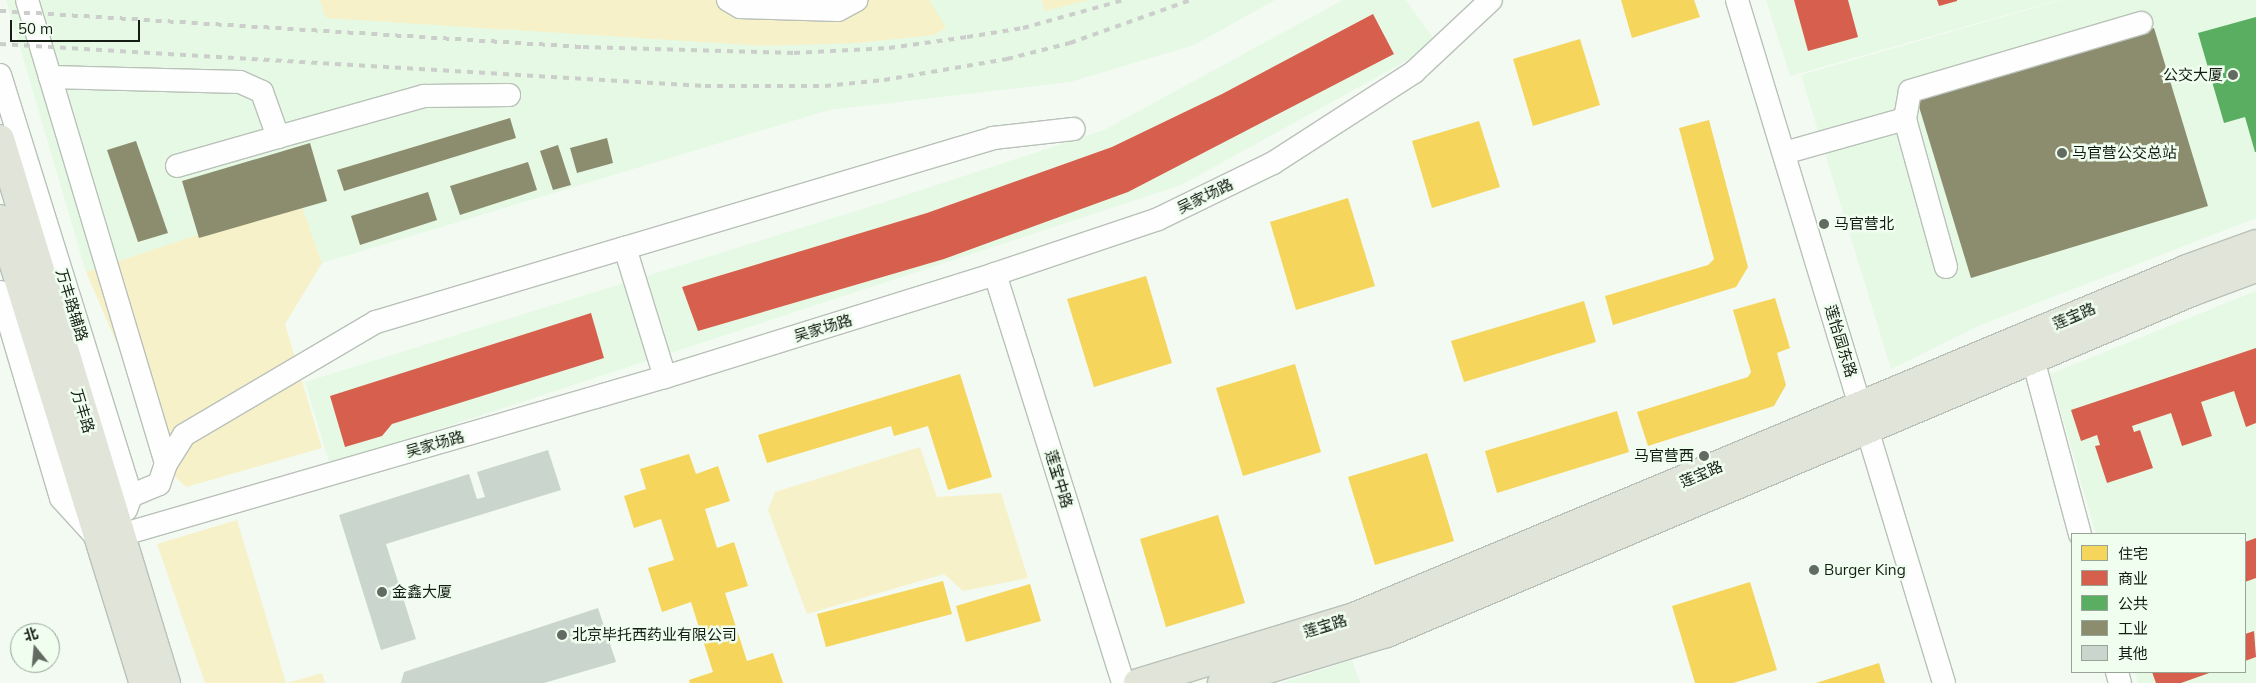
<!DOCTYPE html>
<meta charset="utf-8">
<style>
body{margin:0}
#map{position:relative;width:2256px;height:683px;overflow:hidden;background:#f2faf2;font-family:Mulish,"Noto Sans SC",sans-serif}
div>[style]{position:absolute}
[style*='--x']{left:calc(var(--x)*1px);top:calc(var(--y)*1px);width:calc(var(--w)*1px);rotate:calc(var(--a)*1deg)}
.built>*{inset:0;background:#e6f9e4}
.green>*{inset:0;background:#f7f1c9}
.homes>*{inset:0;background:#f6d55c}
.shops>*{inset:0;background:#d6604d}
.public>*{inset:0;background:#5aae61}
.industry>*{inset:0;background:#8c8c6e}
.building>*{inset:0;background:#cad5ce}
.roads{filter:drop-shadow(1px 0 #b9c1b9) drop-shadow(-1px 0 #b9c1b9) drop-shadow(0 1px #b9c1b9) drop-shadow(0 -1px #b9c1b9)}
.minor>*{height:22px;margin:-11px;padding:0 11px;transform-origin:11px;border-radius:11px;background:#fdfefd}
.major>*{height:28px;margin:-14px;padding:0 14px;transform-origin:14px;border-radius:14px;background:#e1e4d8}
.rail>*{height:4px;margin-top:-2px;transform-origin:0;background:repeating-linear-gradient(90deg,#cbcecb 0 6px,transparent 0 12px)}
.dots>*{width:14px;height:14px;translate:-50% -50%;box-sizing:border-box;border:2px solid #effeee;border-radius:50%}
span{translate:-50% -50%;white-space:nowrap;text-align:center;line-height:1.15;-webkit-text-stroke:5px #effeee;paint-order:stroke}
.poi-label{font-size:15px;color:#141c13}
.right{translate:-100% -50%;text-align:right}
.left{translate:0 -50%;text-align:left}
.street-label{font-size:15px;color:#141c13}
.legend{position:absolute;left:2071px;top:533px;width:175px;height:140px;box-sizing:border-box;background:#effeee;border:1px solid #97a496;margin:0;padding:6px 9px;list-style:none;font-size:15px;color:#141c13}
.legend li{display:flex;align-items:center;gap:10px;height:25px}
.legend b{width:25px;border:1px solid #97a496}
.north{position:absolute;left:10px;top:623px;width:50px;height:50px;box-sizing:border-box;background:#effeee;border:1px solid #97a496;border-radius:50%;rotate:343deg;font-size:14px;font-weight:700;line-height:20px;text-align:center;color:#141c13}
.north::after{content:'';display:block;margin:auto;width:18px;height:22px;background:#626a61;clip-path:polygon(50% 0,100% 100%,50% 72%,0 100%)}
.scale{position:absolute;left:10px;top:20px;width:130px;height:22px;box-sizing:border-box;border:2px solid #141c13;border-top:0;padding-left:6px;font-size:15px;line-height:18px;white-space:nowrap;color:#141c13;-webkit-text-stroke:4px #effeee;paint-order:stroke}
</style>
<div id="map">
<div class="built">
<i style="clip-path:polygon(6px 0,1275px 0,1194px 45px,1070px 82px,829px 110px,322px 263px,300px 202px,86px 272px)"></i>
<i style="clip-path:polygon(1343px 0,1406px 0,1437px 44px,1181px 185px,330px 465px,305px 382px,888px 201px,1104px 130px)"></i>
<i style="clip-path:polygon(1766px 0,2059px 0,1790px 76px)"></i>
<i style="clip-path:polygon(2062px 0,2256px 0,2256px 218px,1983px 324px,1891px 369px,1801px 75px)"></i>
<i style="clip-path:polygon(2256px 291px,2256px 683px,2138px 683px,2135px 672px,2245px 672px,2245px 534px,2096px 534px,2050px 374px)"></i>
<i style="clip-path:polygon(1352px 660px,1360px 683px,1281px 683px)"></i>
</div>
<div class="green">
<i style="clip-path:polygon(320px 0,929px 0,946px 27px,934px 35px,857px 43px,765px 46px,326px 18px)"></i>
<i style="clip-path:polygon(1042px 0,1089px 0,1045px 11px)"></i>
<i style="clip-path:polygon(300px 201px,322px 263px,285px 324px,322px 448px,186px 487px,174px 476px,86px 272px)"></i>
<i style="clip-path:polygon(920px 447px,937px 497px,1001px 493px,1028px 578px,963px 591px,944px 574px,807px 614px,768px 510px,775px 492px)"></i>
<i style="clip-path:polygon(237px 520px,286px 683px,205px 683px,157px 544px)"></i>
<i style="clip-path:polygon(322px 673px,325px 683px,287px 683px)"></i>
</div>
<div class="homes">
<i style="clip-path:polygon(1621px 0,1694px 0,1700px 17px,1632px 38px)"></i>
<i style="clip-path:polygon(1580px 39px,1600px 105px,1533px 126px,1513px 59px)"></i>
<i style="clip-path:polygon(1709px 120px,1748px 267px,1736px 287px,1613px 325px,1605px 296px,1708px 265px,1714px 259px,1679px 128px)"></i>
<i style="clip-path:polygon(1479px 121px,1500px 187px,1432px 208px,1412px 141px)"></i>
<i style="clip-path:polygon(1348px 198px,1375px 286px,1296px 310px,1270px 222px)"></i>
<i style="clip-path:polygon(1146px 276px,1172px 363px,1094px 387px,1067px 299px)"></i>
<i style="clip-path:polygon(1775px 298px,1790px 348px,1777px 353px,1786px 385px,1774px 406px,1648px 446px,1637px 412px,1748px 377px,1751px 372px,1733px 310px)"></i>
<i style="clip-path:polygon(1584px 301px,1596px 342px,1464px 382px,1451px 341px)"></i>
<i style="clip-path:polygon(1295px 364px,1321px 452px,1243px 476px,1216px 388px)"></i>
<i style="clip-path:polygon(960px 374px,992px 477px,948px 490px,928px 426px,894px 436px,891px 426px,767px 463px,758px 435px)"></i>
<i style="clip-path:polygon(1617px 411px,1629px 452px,1497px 493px,1485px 451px)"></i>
<i style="clip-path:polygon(1427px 453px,1454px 541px,1375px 565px,1348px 477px)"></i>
<i style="clip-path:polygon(689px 454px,696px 474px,718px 466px,730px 501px,705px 509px,717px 548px,734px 542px,748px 586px,725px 593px,747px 661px,773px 653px,783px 683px,690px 683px,689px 680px,713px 672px,691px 602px,662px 612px,648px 568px,674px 560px,661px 519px,634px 528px,624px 496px,646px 489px,640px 469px)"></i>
<i style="clip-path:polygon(1218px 515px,1245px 603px,1166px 627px,1140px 539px)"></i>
<i style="clip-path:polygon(943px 581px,952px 614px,826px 647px,817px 614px)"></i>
<i style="clip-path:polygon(1750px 582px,1777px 670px,1733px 683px,1695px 683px,1672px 606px)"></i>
<i style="clip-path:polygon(1030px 584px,1041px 621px,966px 642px,956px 606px)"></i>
<i style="clip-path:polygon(1879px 663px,1885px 683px,1816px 683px)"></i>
</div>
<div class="shops">
<i style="clip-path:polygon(1794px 0,1848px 0,1858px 37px,1808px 51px)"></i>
<i style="clip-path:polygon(1937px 0,1957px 0,1957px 1px,1939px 6px)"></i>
<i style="clip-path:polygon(1373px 14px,1394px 54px,1128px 192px,944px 259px,698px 331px,682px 287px,927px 213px,1112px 147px,1222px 94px)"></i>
<i style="clip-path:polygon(591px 313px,604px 358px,392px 424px,382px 436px,345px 447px,330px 396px)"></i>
<i style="clip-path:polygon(2256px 348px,2256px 423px,2246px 427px,2234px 391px,2201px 402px,2212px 436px,2182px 446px,2171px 413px,2132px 426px,2134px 432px,2140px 430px,2153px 468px,2107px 483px,2095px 446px,2100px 445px,2097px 435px,2081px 441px,2071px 410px)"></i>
<i style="clip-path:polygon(2256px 538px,2256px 578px,2245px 582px,2245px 542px)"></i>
<i style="clip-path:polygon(2254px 631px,2256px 657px,2245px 661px,2245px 634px)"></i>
<i style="clip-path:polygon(2152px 672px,2212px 672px,2181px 683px,2156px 683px)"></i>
</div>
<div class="public">
<i style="clip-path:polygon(2256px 17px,2256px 152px,2255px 152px,2245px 117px,2224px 123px,2198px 33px)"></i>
</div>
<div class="industry">
<i style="clip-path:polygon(2154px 28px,2208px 206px,1971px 278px,1917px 100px)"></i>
<i style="clip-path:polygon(510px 118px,516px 138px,344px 191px,337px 170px)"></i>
<i style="clip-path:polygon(607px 138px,613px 163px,577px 173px,570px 148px)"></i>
<i style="clip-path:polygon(136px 141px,168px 233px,138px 242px,107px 150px)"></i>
<i style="clip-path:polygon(310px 143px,327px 201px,199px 238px,182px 181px)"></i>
<i style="clip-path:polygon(558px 145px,571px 185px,553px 190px,540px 151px)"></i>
<i style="clip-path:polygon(528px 162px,537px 190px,460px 215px,450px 186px)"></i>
<i style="clip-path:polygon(428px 192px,437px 220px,360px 245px,351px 216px)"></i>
</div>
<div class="building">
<i style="clip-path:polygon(548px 450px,561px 490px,386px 544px,416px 639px,381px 650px,339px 515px,469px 474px,477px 499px,485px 497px,477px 472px)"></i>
<i style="clip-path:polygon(598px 608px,616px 662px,544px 683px,401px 683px,404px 672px)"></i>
</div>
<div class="roads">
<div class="minor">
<i style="--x:27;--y:0;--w:484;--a:73.3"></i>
<i style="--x:728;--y:0;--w:14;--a:30"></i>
<i style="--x:740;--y:7;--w:98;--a:1.8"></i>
<i style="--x:838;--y:10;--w:21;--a:-28"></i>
<i style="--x:1737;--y:0;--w:714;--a:73.14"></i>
<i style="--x:0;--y:75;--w:441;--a:72.7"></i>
<i style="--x:131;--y:496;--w:15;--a:110"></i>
<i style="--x:50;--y:77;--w:190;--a:1.5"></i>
<i style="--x:240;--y:82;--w:24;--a:24"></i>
<i style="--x:262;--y:92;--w:48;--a:70.4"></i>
<i style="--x:278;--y:137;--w:105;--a:164"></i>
<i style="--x:278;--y:137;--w:152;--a:-15.7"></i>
<i style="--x:424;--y:96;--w:85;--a:-0.7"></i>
<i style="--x:1784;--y:153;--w:126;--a:-15.7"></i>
<i style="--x:625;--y:248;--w:384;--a:-16.6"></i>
<i style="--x:993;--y:138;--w:81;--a:-6.4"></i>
<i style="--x:1946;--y:267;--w:154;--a:-105.5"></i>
<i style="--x:1905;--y:119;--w:28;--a:-80"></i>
<i style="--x:1910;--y:91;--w:241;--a:-16.4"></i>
<i style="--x:995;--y:274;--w:429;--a:72.6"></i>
<i style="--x:0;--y:292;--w:215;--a:73.5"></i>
<i style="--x:61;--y:498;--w:58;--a:47.8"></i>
<i style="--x:100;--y:541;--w:588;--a:-16.19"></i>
<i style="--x:665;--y:377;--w:346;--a:-17.3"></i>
<i style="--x:995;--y:274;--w:172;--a:-18.6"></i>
<i style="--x:1158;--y:219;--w:128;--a:-26"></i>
<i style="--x:1273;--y:163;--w:168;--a:-32.8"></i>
<i style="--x:1414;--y:72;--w:105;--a:-43.1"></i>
<i style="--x:2033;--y:359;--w:181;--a:75"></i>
<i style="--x:111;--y:504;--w:52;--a:-22.6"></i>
<i style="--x:159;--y:484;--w:21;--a:-71"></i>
<i style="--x:166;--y:464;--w:34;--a:-58"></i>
<i style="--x:184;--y:435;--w:223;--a:-30.5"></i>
<i style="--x:376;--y:322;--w:260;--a:-16.6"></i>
<i style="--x:625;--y:248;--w:135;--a:72.8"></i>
<i style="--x:2117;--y:672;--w:11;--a:75"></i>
</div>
<div class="major">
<i style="--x:0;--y:139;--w:569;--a:73.03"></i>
<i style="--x:0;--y:219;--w:486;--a:72.8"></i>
<i style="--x:1138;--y:683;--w:226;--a:-17"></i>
<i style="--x:1354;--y:617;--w:903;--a:-22.67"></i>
<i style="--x:2187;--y:269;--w:73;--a:-19.9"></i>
<i style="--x:1222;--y:683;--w:172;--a:-16.9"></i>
<i style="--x:1387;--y:633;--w:876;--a:-22.97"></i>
<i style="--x:2194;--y:291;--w:66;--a:-20.4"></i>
</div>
</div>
<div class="rail">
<i style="--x:0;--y:11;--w:584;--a:3.53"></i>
<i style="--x:583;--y:47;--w:211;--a:1.6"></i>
<i style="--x:794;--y:53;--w:95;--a:-3"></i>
<i style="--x:889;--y:48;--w:79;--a:-8"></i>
<i style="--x:967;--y:37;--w:57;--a:-9.1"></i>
<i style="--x:1023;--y:28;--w:105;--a:-15.5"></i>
<i style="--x:0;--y:44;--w:706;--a:3.41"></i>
<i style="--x:705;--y:86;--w:120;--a:0"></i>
<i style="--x:825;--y:86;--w:59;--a:-5.8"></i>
<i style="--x:884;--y:80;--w:125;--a:-9.7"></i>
<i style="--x:1007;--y:59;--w:65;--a:-14.3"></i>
<i style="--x:1070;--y:43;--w:128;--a:-19.6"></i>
</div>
<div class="dots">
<i style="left:2233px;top:75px;background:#626a61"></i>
<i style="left:2062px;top:153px;background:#626a61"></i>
<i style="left:1824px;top:224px;background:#626a61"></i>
<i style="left:1704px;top:456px;background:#626a61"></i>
<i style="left:1814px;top:570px;background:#626a61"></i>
<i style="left:382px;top:592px;background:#626a61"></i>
<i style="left:562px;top:635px;background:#626a61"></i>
</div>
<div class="poi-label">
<span class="right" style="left:2223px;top:75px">公交大厦</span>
<span class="left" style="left:2072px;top:153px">马官营公交总站</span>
<span class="left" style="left:1834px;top:224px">马官营北</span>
<span class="right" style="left:1694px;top:456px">马官营西</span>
<span class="left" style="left:1824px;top:570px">Burger King</span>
<span class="left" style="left:392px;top:592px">金鑫大厦</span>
<span class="left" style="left:572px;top:635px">北京毕托西药业有限公司</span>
</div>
<div class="street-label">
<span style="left:1205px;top:196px;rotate:-26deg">吴家场路</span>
<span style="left:72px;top:305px;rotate:73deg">万丰路辅路</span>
<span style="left:2074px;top:316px;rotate:-23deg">莲宝路</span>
<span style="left:823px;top:328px;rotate:-17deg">吴家场路</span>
<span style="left:1841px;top:341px;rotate:73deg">莲怡园东路</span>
<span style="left:83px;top:411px;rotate:73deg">万丰路</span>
<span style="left:435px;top:444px;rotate:-16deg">吴家场路</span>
<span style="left:1701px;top:474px;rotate:-23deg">莲宝路</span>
<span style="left:1059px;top:479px;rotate:73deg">莲宝中路</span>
<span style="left:1325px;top:626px;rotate:-17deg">莲宝路</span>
</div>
<ul class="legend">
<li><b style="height:14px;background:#f6d55c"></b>住宅</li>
<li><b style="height:14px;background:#d6604d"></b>商业</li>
<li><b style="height:14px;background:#5aae61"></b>公共</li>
<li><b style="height:14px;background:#8c8c6e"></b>工业</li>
<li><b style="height:14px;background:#cad5ce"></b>其他</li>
</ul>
<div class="north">北</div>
<div class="scale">50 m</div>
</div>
